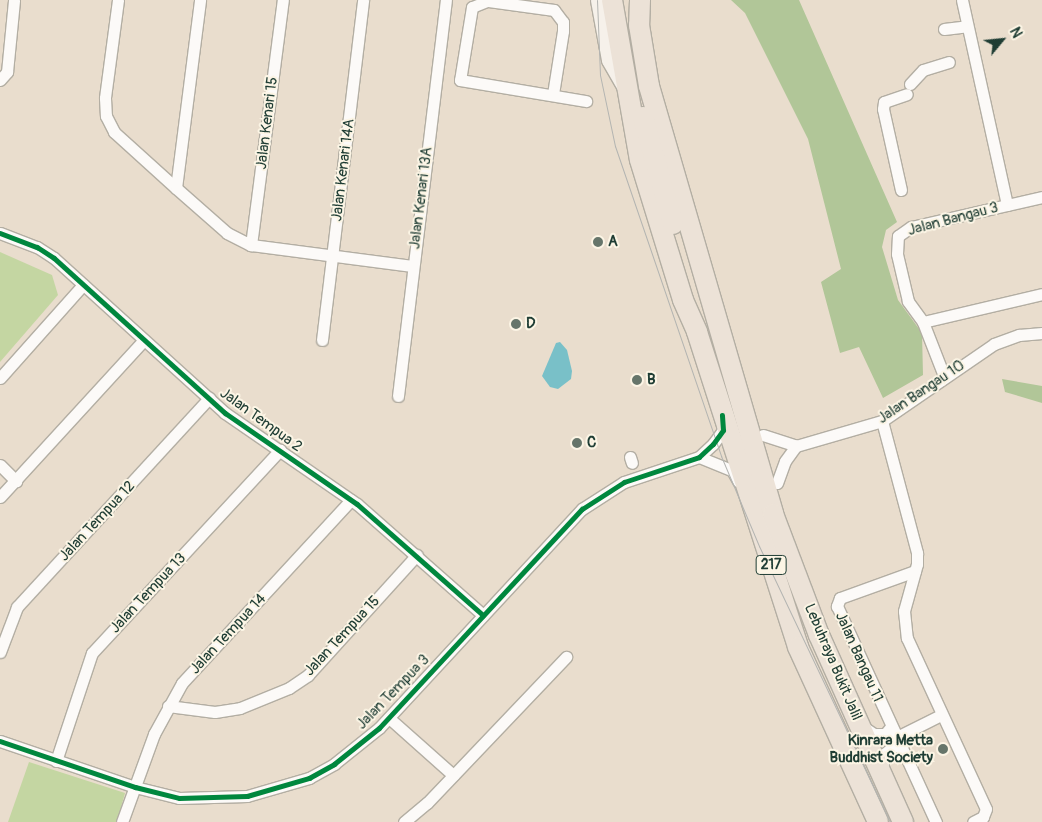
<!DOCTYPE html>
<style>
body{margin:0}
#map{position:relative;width:1042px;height:822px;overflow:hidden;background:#e9ddcd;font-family:Pangolin,sans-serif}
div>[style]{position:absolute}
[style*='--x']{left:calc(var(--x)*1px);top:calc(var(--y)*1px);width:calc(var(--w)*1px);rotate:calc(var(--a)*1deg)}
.green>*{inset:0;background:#c4d6a2}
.forest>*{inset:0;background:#b1c698}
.water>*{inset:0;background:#79c0c8}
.roads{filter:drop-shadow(1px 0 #b3aea3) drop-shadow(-1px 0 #b3aea3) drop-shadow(0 1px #b3aea3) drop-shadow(0 -1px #b3aea3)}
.street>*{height:11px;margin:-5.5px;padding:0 5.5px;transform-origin:5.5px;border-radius:5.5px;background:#fcfaf8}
.secondary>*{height:15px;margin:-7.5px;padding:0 7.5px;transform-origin:7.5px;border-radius:7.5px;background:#f6f1ea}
.highway>*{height:20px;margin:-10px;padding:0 10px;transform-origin:10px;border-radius:10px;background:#ece2d7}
.tram>*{height:1px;margin:-0.5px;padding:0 0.5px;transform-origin:0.5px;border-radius:0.5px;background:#b3b4b1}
.cycleway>*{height:5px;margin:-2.5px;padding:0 2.5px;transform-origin:2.5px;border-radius:2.5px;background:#00873e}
.dots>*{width:14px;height:14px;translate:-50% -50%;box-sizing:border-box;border:2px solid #fcf5e5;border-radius:50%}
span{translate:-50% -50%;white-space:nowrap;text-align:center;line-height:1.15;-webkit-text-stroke:4px #fcf5e5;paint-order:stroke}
.shield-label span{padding:1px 4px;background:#fcf5e5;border:1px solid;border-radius:4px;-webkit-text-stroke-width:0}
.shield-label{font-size:14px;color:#1f3d34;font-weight:700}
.street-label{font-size:15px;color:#1f3d34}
.poi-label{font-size:15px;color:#1f3d34;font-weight:700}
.left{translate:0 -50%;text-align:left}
.right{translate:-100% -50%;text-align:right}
.north{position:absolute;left:977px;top:15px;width:50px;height:50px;-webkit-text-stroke:4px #fcf5e5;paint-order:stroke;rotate:62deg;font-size:14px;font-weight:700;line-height:20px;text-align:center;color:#1f3d34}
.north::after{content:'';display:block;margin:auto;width:18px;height:22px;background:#1f3d34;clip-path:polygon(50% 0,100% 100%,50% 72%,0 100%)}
</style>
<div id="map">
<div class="green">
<i style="clip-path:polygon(0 252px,52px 275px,58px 295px,0 362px)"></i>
<i style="clip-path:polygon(29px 762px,125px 793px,117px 822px,8px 822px)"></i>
</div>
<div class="forest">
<i style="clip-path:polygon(731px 0,799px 0,897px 222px,886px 230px,882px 247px,898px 300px,922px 333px,923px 375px,883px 398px,859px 347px,840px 353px,821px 282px,841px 269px,808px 139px,745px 13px)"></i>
<i style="clip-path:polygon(1002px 379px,1042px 386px,1042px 403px,1005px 392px)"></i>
</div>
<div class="water">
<i style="clip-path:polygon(560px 342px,567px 350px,572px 371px,571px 379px,558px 389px,550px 387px,542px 376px,556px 343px)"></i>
</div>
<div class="roads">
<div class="street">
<i style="--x:118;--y:0;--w:99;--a:97.6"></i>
<i style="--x:105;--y:98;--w:18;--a:87"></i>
<i style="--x:106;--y:116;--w:18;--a:63"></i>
<i style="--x:114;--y:132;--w:84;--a:42.1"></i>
<i style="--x:176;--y:188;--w:68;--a:41.4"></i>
<i style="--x:227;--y:233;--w:27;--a:27"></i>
<i style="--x:251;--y:245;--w:163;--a:7.4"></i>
<i style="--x:962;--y:0;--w:210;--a:77.6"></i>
<i style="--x:944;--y:29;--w:23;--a:-7"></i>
<i style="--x:0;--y:80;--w:11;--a:-49"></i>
<i style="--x:7;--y:72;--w:72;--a:-84.4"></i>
<i style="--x:910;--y:84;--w:19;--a:-47"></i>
<i style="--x:923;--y:70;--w:27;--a:-17"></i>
<i style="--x:553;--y:94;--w:64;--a:-81"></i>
<i style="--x:563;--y:31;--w:9;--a:-90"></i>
<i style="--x:563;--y:22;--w:15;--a:-127"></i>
<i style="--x:554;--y:10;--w:68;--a:-172.3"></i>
<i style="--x:487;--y:1;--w:16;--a:158"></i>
<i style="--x:472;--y:7;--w:74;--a:99.3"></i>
<i style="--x:460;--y:80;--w:128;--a:9.5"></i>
<i style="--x:176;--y:188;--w:190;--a:-82.7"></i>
<i style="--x:901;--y:190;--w:83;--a:-102.5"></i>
<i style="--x:883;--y:109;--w:7;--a:-82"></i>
<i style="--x:884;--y:102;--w:24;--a:-19"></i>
<i style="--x:0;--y:233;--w:40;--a:21"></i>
<i style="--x:37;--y:247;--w:20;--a:33"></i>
<i style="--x:54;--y:258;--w:231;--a:42.2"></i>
<i style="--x:225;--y:413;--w:160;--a:34.6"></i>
<i style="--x:357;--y:504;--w:168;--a:41.4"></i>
<i style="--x:251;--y:245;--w:247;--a:-82.6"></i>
<i style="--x:923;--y:322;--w:122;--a:-13.2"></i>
<i style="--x:322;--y:340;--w:342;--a:-83.1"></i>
<i style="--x:944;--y:376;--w:58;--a:-111.3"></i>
<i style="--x:923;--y:322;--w:26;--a:-126"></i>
<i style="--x:908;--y:301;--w:48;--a:-103.2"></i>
<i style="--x:897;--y:254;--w:18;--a:-87"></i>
<i style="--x:898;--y:236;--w:16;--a:-35"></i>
<i style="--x:911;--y:227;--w:134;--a:-12.9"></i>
<i style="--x:0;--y:378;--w:125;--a:-48.3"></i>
<i style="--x:398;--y:396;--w:399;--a:-83.1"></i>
<i style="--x:882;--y:421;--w:137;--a:75.1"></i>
<i style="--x:917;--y:553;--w:11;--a:90"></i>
<i style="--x:917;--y:564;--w:49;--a:105.5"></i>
<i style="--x:904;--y:611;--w:27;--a:84"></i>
<i style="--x:907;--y:638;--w:188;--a:65.2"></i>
<i style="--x:986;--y:809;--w:9;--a:111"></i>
<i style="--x:983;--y:817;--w:11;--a:153"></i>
<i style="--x:763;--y:435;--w:35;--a:18"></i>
<i style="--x:796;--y:446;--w:90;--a:-16.2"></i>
<i style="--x:882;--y:421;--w:136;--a:-34.5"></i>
<i style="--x:994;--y:344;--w:27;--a:-20"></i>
<i style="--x:1019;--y:335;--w:23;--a:-5"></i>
<i style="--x:630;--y:457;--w:6;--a:72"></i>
<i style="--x:699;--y:457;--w:35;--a:22"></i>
<i style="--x:732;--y:470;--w:13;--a:61"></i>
<i style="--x:0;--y:465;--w:23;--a:45"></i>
<i style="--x:777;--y:483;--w:23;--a:-70"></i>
<i style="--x:785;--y:461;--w:19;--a:-54"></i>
<i style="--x:0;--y:497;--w:213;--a:-47.5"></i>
<i style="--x:915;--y:571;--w:80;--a:160.2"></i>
<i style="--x:840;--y:598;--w:9;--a:111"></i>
<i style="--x:837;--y:606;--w:238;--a:65.4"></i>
<i style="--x:0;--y:652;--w:48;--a:-69.3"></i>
<i style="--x:17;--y:607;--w:284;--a:-47.4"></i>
<i style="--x:168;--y:706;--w:47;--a:7.3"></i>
<i style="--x:215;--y:712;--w:25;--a:-9"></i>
<i style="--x:240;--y:708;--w:53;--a:-22.2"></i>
<i style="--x:289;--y:688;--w:23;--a:-34"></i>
<i style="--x:308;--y:675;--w:162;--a:-47.8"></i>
<i style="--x:389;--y:718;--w:86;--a:41.7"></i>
<i style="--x:862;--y:726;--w:14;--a:34"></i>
<i style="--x:874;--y:734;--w:11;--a:0"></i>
<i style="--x:885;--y:734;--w:8;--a:-50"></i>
<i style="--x:895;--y:738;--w:51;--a:-26.6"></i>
<i style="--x:0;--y:741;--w:143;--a:18.8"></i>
<i style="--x:135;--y:787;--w:45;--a:14"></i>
<i style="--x:179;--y:798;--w:68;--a:-1.7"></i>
<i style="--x:247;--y:796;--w:65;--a:-16.2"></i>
<i style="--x:309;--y:778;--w:29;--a:-29"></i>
<i style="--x:334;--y:764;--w:58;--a:-38.7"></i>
<i style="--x:379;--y:728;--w:299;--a:-47.2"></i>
<i style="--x:582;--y:509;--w:50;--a:-32.7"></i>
<i style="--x:624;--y:482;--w:79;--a:-18.4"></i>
<i style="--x:699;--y:457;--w:19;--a:-43"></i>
<i style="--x:713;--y:444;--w:17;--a:-54"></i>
<i style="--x:723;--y:430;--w:8;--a:-97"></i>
<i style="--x:56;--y:761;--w:114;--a:-71.6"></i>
<i style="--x:92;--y:653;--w:277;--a:-47.2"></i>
<i style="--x:882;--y:769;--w:15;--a:-82"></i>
<i style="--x:884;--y:754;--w:13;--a:-39"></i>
<i style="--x:894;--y:746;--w:5;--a:0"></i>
<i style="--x:122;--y:822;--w:94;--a:-70"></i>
<i style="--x:154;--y:734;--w:58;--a:-61.2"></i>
<i style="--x:182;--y:683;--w:249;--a:-47.3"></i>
<i style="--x:404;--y:822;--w:30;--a:-40"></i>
<i style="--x:427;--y:803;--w:202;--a:-46.4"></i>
</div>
<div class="secondary">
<i style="--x:598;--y:0;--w:61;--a:79.6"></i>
<i style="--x:609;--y:60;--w:30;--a:60"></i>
</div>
<div class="highway">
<i style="--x:612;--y:0;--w:162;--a:80.1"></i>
<i style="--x:640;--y:160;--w:146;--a:72.9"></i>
<i style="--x:683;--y:300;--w:35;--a:66"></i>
<i style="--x:697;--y:332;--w:331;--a:72.2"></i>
<i style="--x:798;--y:647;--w:192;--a:65.4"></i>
<i style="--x:640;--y:0;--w:25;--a:92"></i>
<i style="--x:639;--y:25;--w:62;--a:80.7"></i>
<i style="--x:649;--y:86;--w:446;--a:73.8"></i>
<i style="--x:773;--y:514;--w:129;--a:69.2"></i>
<i style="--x:819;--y:635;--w:205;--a:65.8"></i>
<i style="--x:643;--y:117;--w:111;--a:74.3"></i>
</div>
</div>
<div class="tram">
<i style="--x:597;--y:0;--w:75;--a:87.7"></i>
<i style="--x:600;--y:75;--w:73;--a:78.1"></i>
<i style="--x:615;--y:146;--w:328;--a:71.1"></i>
<i style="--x:721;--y:456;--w:98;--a:67.1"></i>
<i style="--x:759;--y:546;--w:306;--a:64.6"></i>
</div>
<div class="cycleway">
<i style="--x:0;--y:233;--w:40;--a:21"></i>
<i style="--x:37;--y:247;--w:20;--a:33"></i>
<i style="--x:54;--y:258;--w:231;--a:42.2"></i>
<i style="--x:225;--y:413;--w:160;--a:34.6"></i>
<i style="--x:357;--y:504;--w:168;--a:41.4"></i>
<i style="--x:0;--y:741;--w:143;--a:18.8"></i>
<i style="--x:135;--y:787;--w:45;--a:14"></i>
<i style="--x:179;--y:798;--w:68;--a:-1.7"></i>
<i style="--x:247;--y:796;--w:65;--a:-16.2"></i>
<i style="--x:309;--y:778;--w:29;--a:-29"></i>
<i style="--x:334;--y:764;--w:58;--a:-38.7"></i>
<i style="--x:379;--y:728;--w:299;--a:-47.2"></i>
<i style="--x:582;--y:509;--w:50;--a:-32.7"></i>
<i style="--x:624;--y:482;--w:79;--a:-18.4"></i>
<i style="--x:699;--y:457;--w:19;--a:-43"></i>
<i style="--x:713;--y:444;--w:17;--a:-54"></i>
<i style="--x:723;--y:430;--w:15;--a:-94"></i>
</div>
<div class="dots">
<i style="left:598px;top:242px;background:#66756a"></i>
<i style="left:516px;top:324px;background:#66756a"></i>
<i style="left:637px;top:380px;background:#66756a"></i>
<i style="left:577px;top:443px;background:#66756a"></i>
<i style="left:943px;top:749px;background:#66756a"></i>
</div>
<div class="shield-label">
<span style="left:771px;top:565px">217</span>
</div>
<div class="street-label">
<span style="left:267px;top:123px;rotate:-83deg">Jalan Kenari 15</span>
<span style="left:343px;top:170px;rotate:-83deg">Jalan Kenari 14A</span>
<span style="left:421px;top:198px;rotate:-83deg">Jalan Kenari 13A</span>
<span style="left:953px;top:219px;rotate:-15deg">Jalan Bangau 3</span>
<span style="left:921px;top:392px;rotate:-34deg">Jalan Bangau 10</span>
<span style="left:261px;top:420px;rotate:36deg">Jalan Tempua 2</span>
<span style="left:97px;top:521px;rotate:-47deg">Jalan Tempua 12</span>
<span style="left:148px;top:593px;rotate:-47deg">Jalan Tempua 13</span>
<span style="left:228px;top:634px;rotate:-47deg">Jalan Tempua 14</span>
<span style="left:342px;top:636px;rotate:-47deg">Jalan Tempua 15</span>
<span style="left:859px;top:657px;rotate:66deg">Jalan Bangau 11</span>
<span style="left:833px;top:662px;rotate:67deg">Lebuhraya Bukit Jalil</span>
<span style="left:393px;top:692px;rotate:-46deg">Jalan Tempua 3</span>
</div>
<div class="poi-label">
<span class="left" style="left:608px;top:242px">A</span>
<span class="left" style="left:526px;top:324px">D</span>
<span class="left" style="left:647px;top:380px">B</span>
<span class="left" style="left:587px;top:443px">C</span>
<span class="right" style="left:933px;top:749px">Kinrara Metta<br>Buddhist Society</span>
</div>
<div class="north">N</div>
</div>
